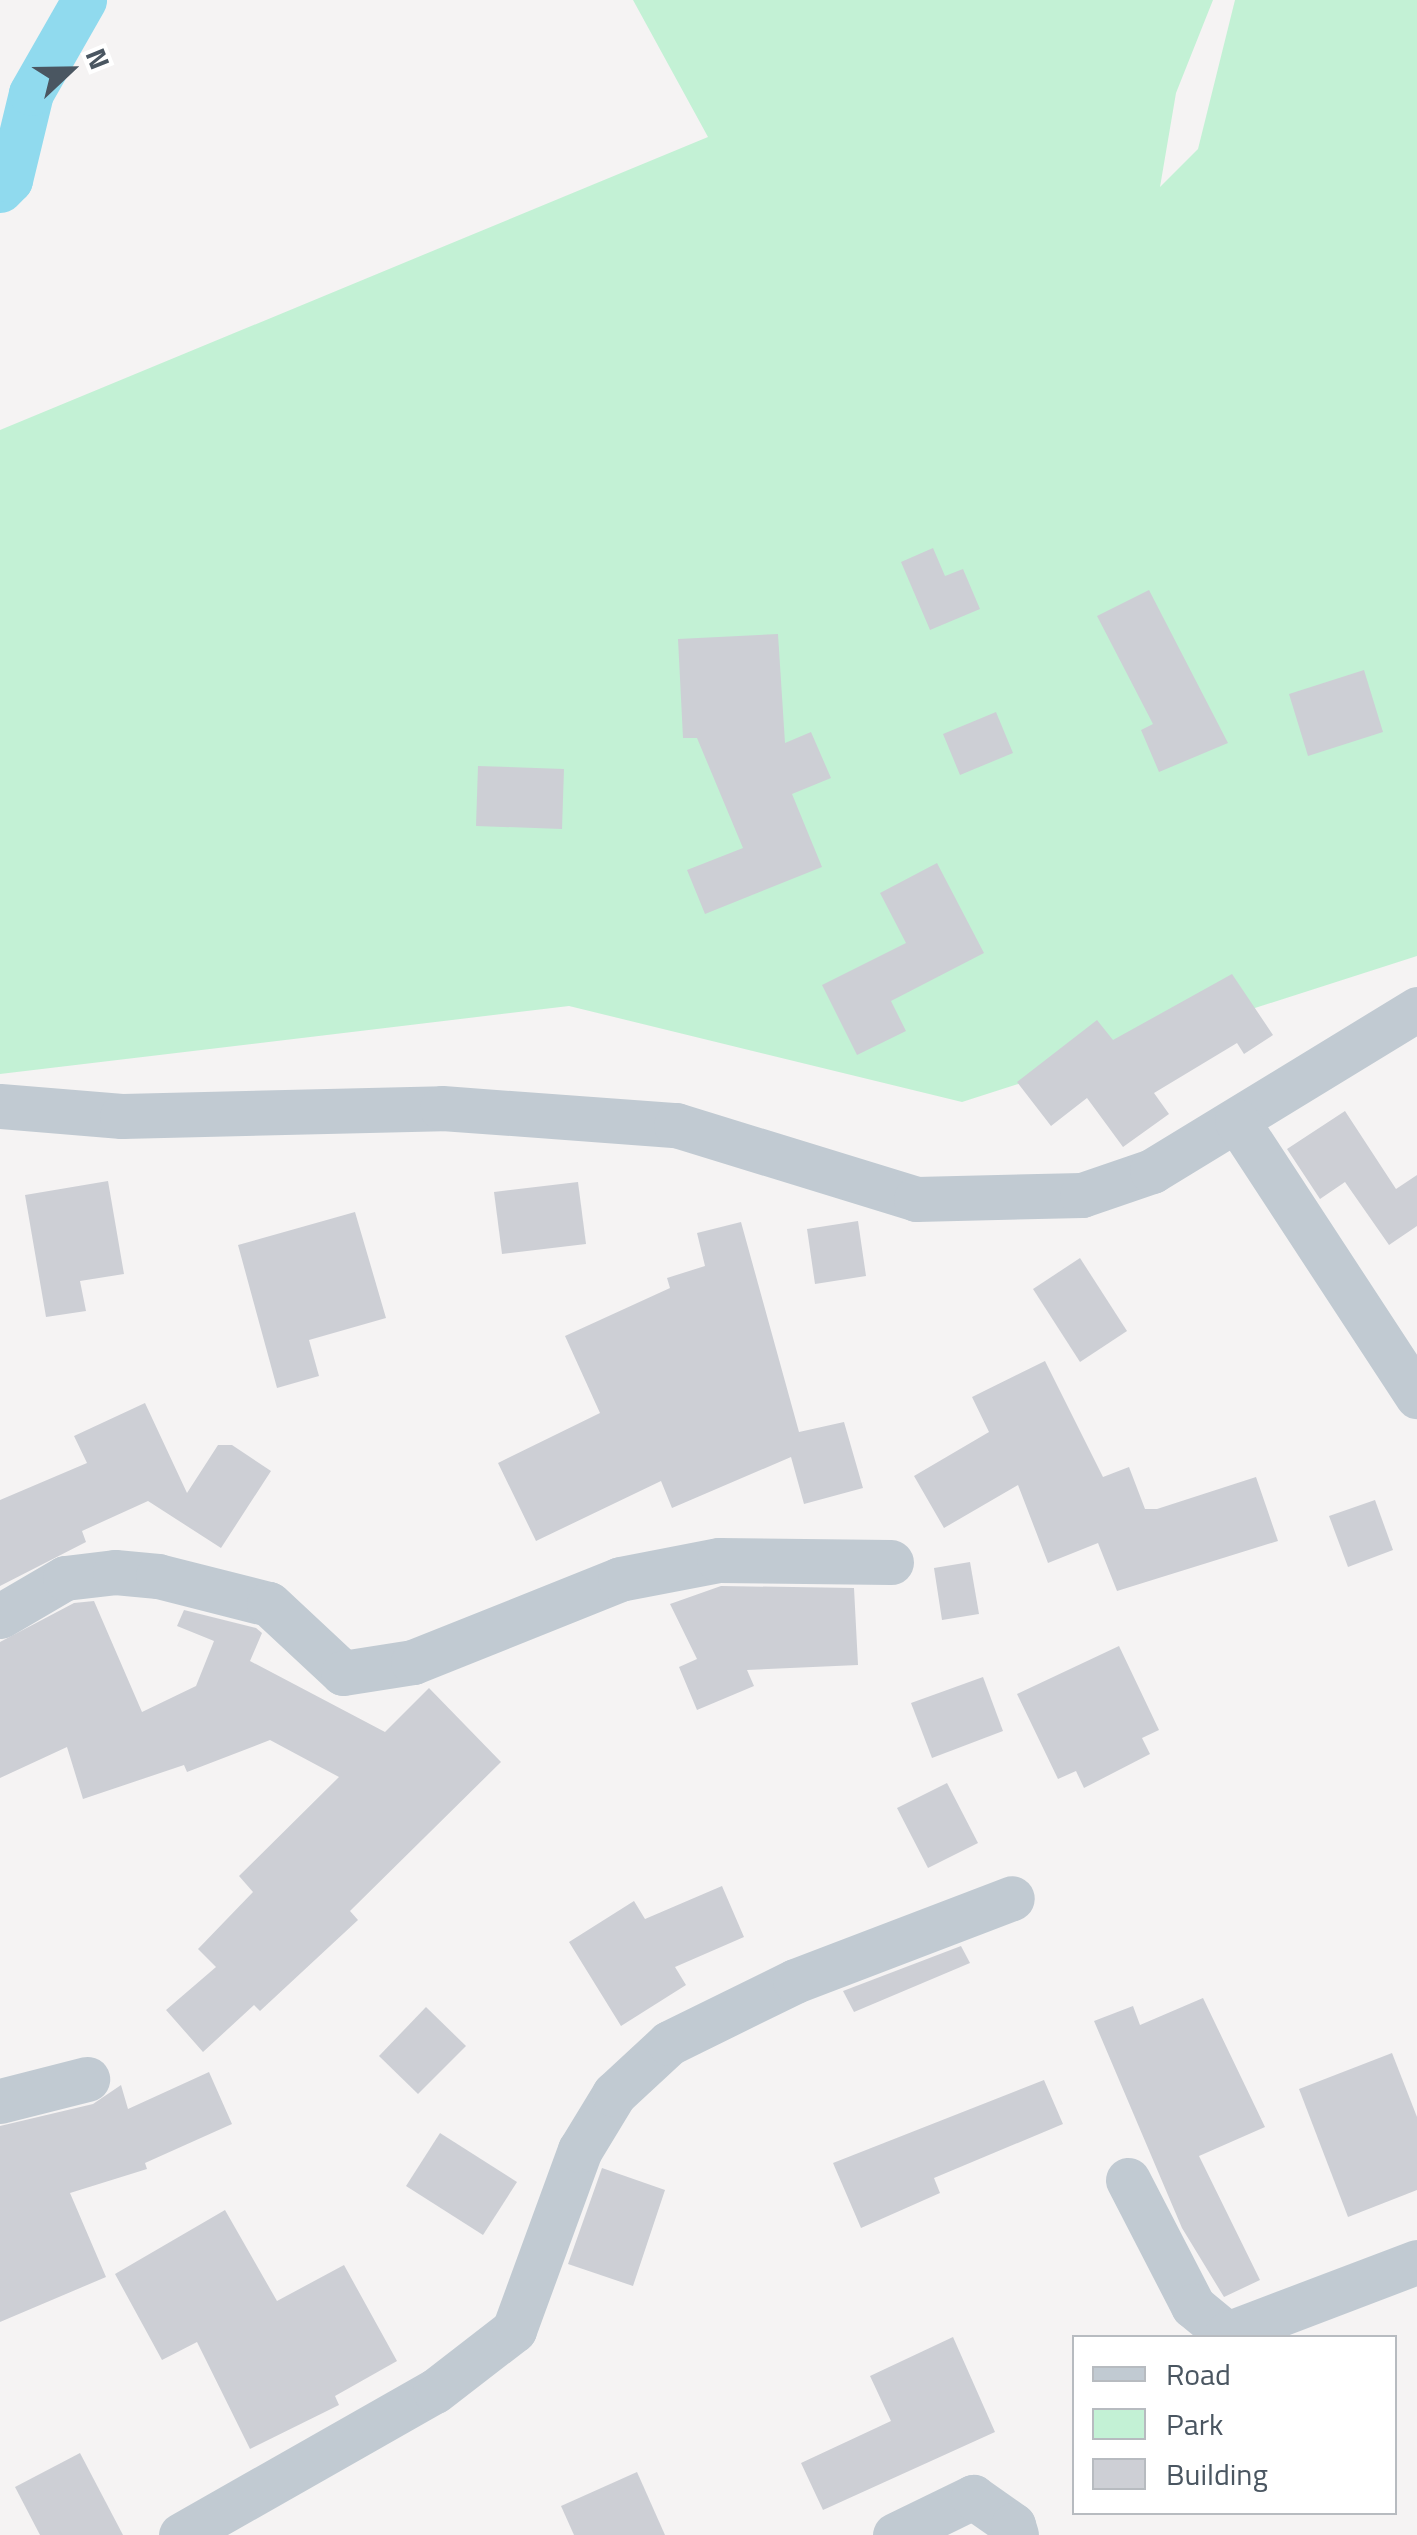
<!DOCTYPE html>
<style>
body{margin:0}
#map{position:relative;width:1417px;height:2535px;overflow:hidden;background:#f5f3f3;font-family:"Titillium Web",sans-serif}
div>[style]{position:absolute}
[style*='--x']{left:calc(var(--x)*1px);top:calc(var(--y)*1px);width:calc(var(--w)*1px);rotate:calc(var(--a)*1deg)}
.green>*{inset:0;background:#c3f1d5}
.canal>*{height:45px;margin:-22.5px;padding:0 22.5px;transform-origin:22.5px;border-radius:22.5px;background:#90daee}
.building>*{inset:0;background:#cdcfd5}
.street>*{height:45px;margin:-22.5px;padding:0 22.5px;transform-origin:22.5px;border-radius:22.5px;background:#c1cad2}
span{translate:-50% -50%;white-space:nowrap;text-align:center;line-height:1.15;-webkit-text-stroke:9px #fff;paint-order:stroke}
.legend{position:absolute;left:1072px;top:2335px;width:325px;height:180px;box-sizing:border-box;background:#fff;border:2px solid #b7bbc0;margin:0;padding:12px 18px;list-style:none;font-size:30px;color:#4a5661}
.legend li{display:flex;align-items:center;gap:20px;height:50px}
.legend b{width:50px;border:2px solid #b7bbc0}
.north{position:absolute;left:20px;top:20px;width:100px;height:100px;-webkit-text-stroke:8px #fff;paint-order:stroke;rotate:68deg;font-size:28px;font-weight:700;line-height:40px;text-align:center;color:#4a5661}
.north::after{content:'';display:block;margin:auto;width:35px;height:45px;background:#4a5661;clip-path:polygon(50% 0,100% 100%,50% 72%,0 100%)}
</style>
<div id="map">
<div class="green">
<i style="clip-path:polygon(633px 0,1213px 0,1176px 93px,1160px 187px,1198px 149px,1235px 0,1417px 0,1417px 956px,962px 1102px,569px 1006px,0 1074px,0 430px,708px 137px)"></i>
</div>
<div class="canal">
<i style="--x:0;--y:190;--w:14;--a:-45"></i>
<i style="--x:10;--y:180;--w:89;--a:-76.4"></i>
<i style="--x:31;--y:93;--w:107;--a:-60.3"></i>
</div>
<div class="building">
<i style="clip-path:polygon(933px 548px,945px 576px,963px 569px,980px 609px,930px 630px,901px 562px)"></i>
<i style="clip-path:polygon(1149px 590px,1228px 743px,1159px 772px,1141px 730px,1153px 724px,1097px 616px)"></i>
<i style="clip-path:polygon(778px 634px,785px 743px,811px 732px,831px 778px,792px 794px,822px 867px,705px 914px,687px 870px,743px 848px,697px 738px,683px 738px,678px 639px)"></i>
<i style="clip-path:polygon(1364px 670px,1383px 732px,1308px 756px,1289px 694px)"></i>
<i style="clip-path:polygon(996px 712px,1013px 753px,960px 775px,943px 734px)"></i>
<i style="clip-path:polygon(478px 766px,564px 769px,562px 829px,476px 826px)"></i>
<i style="clip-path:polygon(937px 863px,984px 953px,891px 1001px,906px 1031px,857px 1055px,822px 985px,906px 943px,880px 893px)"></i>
<i style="clip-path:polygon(1232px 974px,1273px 1035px,1244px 1054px,1237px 1043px,1154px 1093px,1169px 1114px,1123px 1147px,1087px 1098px,1051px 1126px,1017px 1082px,1097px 1020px,1113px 1040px)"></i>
<i style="clip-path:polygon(1345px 1111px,1396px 1189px,1417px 1175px,1417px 1226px,1389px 1245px,1345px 1182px,1320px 1199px,1287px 1149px)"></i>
<i style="clip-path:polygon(108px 1181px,124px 1274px,80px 1281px,86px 1311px,46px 1317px,25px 1195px)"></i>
<i style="clip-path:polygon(578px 1182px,586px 1244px,502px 1254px,494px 1192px)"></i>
<i style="clip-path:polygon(355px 1212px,386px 1318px,309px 1340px,319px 1376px,277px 1388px,238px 1245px)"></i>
<i style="clip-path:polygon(858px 1221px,866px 1276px,815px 1284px,807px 1229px)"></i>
<i style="clip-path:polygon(741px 1222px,799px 1432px,844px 1422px,863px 1488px,804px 1504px,791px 1457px,672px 1508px,661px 1481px,536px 1541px,498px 1463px,600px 1413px,565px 1336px,670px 1288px,667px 1278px,705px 1266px,697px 1233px)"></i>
<i style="clip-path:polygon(1080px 1258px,1127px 1331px,1080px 1362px,1033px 1289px)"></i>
<i style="clip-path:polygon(1045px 1361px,1103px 1477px,1129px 1467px,1145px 1509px,1157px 1509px,1256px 1477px,1278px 1541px,1117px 1591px,1098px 1543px,1048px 1563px,1018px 1485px,944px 1528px,914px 1476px,989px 1432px,972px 1397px)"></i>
<i style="clip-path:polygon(145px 1403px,187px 1493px,218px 1445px,232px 1445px,271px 1471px,221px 1548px,148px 1501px,82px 1531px,86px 1542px,0 1586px,0 1500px,87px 1463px,74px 1436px)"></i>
<i style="clip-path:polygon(1375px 1500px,1393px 1550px,1348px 1567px,1329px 1516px)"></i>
<i style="clip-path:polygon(970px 1562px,979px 1614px,942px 1620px,934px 1568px)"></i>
<i style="clip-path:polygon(721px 1586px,854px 1588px,858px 1665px,747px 1670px,754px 1686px,697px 1710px,679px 1667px,697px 1659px,670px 1604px)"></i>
<i style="clip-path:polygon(94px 1601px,142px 1712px,196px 1686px,214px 1641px,177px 1626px,184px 1610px,256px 1628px,262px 1633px,250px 1661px,385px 1732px,429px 1688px,501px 1762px,350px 1911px,358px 1920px,260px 2011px,254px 2005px,203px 2052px,166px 2010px,216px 1967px,198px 1949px,253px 1892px,239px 1876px,339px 1777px,270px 1740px,187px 1772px,184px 1765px,83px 1799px,67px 1747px,0 1778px,0 1642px,74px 1603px)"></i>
<i style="clip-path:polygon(1119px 1646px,1159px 1730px,1142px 1738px,1150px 1754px,1084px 1788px,1076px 1771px,1058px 1779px,1017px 1694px)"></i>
<i style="clip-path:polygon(983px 1677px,1003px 1731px,932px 1758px,911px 1703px)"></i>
<i style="clip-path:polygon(947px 1783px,978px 1843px,928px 1868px,897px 1808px)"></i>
<i style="clip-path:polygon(722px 1886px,744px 1937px,675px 1967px,686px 1985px,621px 2026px,569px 1942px,634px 1901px,645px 1919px)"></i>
<i style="clip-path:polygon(961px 1946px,970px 1963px,854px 2012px,843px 1991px)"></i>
<i style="clip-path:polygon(1203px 1998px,1265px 2127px,1199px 2156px,1260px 2280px,1224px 2297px,1182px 2228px,1094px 2021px,1133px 2006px,1140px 2025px)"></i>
<i style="clip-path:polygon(426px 2007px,466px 2046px,418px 2094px,379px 2056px)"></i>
<i style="clip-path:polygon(1392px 2053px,1417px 2117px,1417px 2190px,1348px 2217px,1299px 2089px)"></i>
<i style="clip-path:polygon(209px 2072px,232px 2124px,145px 2163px,147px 2169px,70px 2193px,106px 2277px,0 2322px,0 2126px,93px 2104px,121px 2085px,128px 2109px)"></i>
<i style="clip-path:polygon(1044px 2080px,1063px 2124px,934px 2178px,940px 2193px,861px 2228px,833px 2163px)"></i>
<i style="clip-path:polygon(440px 2133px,517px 2182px,483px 2235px,406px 2186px)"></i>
<i style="clip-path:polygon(602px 2168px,665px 2190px,633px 2286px,568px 2264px)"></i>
<i style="clip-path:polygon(225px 2210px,277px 2301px,344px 2265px,397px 2361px,335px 2396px,339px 2405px,250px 2449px,197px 2342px,162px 2360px,115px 2274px)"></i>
<i style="clip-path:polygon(953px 2337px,995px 2432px,823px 2510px,801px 2463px,891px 2421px,870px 2376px)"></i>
<i style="clip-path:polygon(80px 2453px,123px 2535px,40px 2535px,15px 2487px)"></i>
<i style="clip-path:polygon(637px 2472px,665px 2535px,574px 2535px,561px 2506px)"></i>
</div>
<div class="street">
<i style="--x:0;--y:1106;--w:122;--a:4.7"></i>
<i style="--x:122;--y:1116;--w:320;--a:-1.4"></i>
<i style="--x:442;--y:1108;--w:235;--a:4.2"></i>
<i style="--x:676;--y:1125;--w:251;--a:17.1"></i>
<i style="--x:916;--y:1199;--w:166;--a:-1.4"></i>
<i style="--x:1082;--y:1195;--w:74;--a:-18.9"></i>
<i style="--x:1152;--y:1171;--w:311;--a:-31.4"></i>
<i style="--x:1237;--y:1121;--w:329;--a:56.8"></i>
<i style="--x:0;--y:1616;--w:75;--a:-30.3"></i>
<i style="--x:65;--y:1578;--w:50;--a:-6.8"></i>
<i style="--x:115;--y:1572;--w:43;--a:5.3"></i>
<i style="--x:158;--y:1576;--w:114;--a:14.2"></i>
<i style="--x:269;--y:1604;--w:101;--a:43"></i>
<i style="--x:343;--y:1673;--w:71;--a:-8.9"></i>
<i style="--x:413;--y:1662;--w:223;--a:-21.8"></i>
<i style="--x:620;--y:1579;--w:101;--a:-10.9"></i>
<i style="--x:719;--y:1560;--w:172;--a:0.7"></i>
<i style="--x:0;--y:2101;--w:90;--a:-14.2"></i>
<i style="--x:1128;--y:2180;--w:142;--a:62.7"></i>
<i style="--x:1193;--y:2306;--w:44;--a:39.5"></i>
<i style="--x:1227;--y:2334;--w:203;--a:-20.8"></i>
<i style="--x:181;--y:2535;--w:292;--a:-29.6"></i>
<i style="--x:435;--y:2391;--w:100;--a:-37.7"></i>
<i style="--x:514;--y:2330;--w:192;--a:-69.9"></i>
<i style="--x:580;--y:2150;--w:66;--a:-58.7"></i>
<i style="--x:614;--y:2094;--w:75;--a:-42.8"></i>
<i style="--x:669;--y:2043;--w:140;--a:-26.2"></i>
<i style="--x:795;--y:1981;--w:232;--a:-20.9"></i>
<i style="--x:895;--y:2535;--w:87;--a:-26"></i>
<i style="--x:973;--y:2497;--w:49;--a:35"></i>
<i style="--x:1013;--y:2525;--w:10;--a:73"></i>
</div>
<ul class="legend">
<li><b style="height:12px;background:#c1cad2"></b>Road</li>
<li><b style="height:28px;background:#c3f1d5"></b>Park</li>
<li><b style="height:28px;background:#cdcfd5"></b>Building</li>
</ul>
<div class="north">N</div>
</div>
